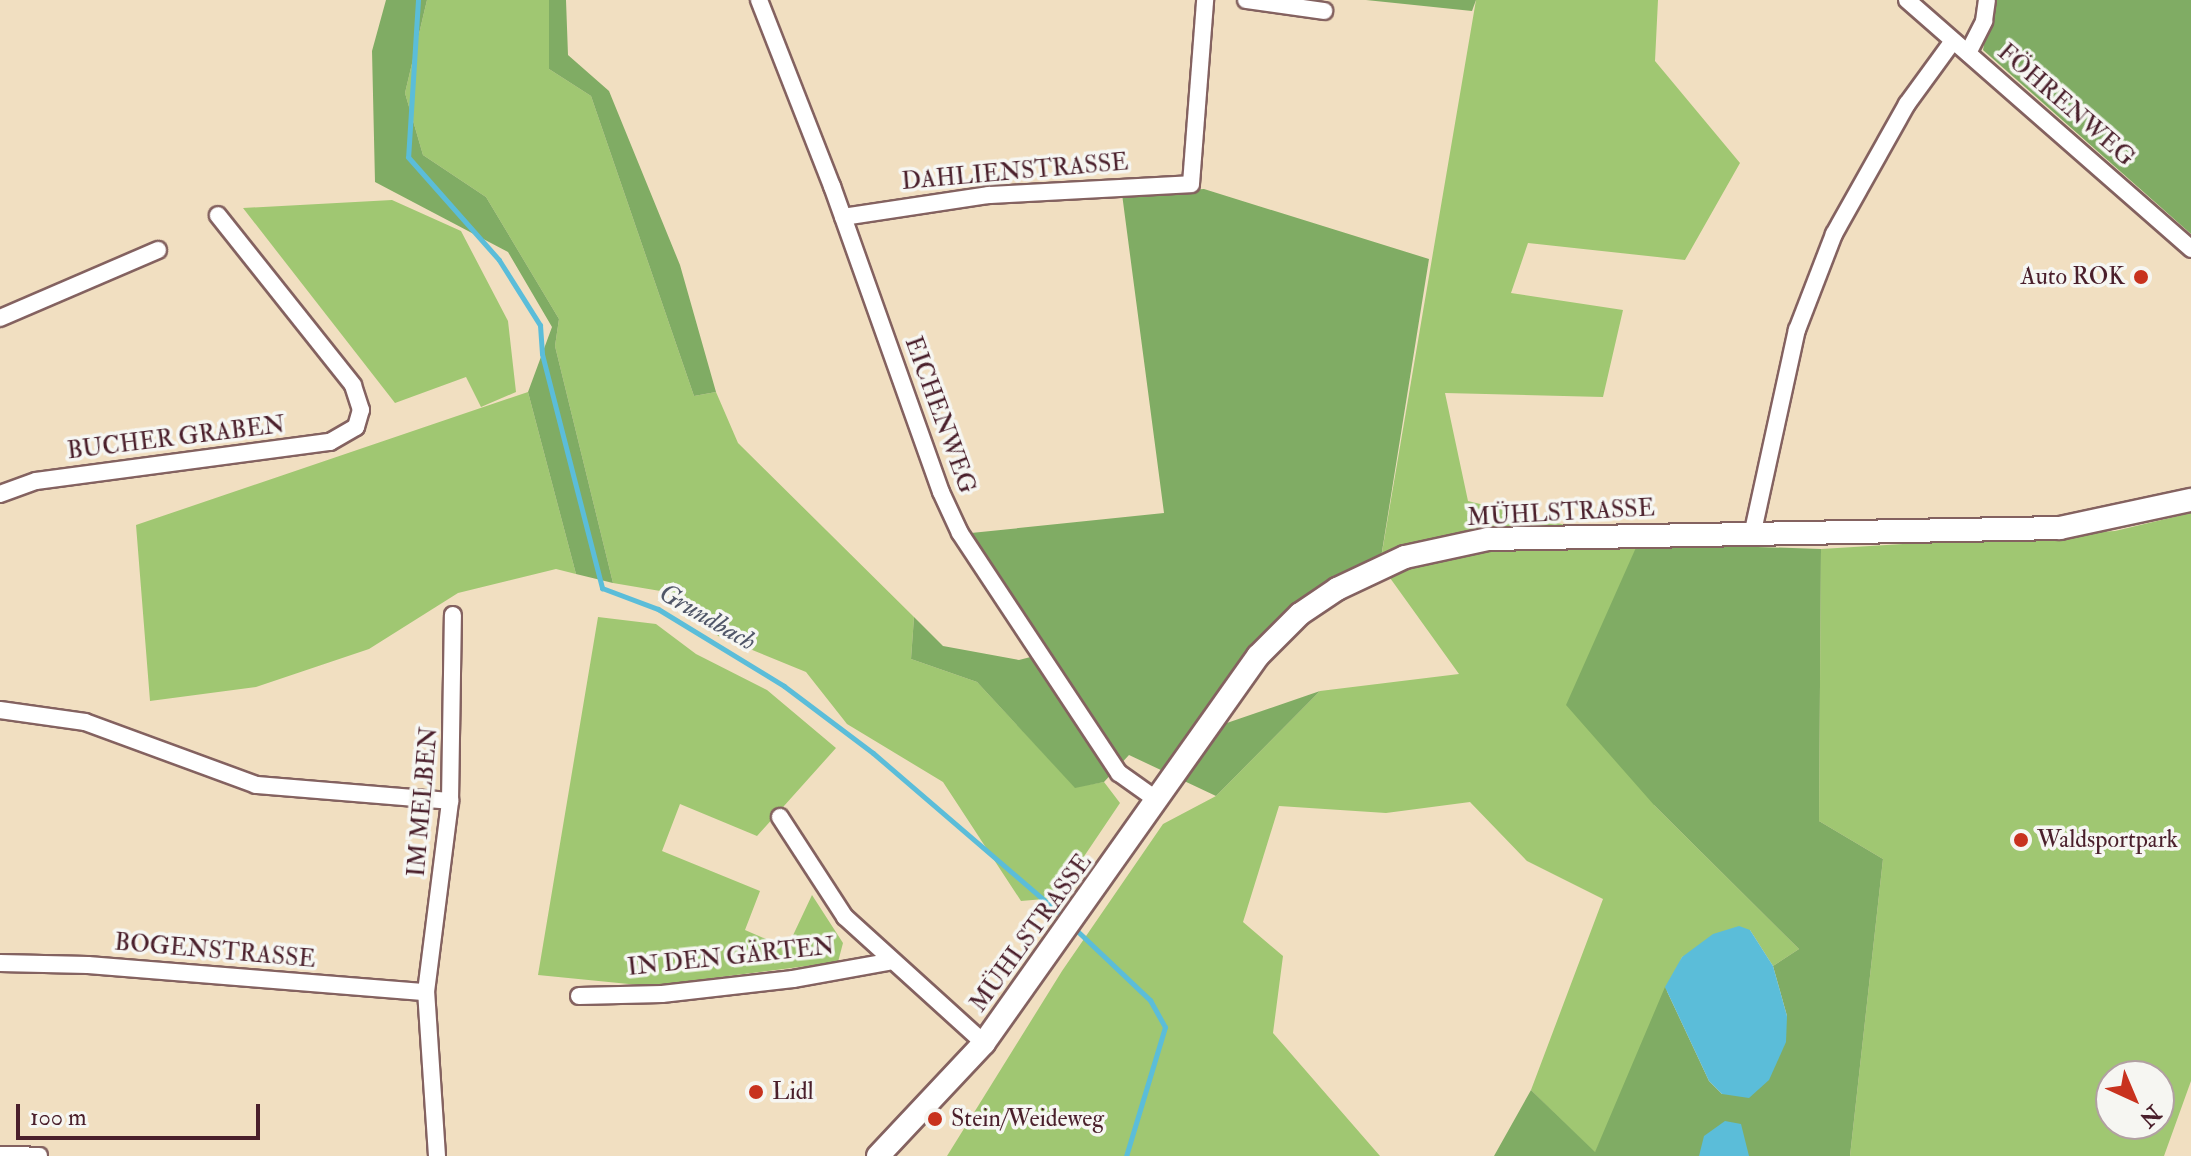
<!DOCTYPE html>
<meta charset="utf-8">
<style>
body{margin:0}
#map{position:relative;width:2191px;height:1156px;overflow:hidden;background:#f1dfc1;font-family:"IM FELL Double Pica",serif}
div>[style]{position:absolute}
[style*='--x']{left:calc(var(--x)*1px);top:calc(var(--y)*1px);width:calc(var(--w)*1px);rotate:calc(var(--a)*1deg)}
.green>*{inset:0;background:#a0c772}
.forest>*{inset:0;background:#80ac64}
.water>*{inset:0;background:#5bbdd9}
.stream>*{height:5px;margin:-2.5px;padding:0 2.5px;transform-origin:2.5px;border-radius:2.5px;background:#5bbdd9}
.roads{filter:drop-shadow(2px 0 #846260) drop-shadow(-2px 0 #846260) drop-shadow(0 2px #846260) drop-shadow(0 -2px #846260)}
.street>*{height:16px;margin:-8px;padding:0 8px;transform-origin:8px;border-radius:8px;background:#fff}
.secondary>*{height:22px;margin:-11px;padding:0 11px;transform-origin:11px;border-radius:11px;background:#fff}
.dots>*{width:22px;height:22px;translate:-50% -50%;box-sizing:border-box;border:4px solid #f6f6f2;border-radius:50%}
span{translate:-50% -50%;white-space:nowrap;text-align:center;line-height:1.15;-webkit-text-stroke:7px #f6f6f2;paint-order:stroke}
.street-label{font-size:24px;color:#4a1f2b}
.poi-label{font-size:24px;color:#4a1f2b}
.right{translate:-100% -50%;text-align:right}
.left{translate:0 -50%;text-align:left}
.water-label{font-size:26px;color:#505668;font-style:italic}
.north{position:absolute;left:2095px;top:1060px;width:80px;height:80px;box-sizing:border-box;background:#f6f6f2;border:2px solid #b1a0a2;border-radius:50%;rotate:136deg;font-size:22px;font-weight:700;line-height:32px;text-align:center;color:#4a1f2b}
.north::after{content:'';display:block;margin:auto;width:28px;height:36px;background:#c8321e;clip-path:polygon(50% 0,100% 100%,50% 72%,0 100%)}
.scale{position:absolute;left:16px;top:1104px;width:244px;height:36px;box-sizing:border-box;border:4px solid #4a1f2b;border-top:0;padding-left:10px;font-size:24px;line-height:28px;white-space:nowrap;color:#4a1f2b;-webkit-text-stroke:6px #f6f6f2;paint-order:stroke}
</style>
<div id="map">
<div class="green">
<i style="clip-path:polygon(427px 0,549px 0,549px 69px,591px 96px,694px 396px,716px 392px,738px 443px,914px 617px,911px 659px,977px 682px,1075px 787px,1104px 782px,1120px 803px,1056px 898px,1021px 901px,943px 782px,847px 724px,806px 672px,718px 636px,684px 595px,613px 583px,555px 346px,559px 319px,486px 197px,423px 155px,405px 93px)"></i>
<i style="clip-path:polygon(1476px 0,1658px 0,1655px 61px,1740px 163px,1685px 260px,1528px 243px,1511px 293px,1623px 310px,1603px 397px,1445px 393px,1468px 501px,1638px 543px,1654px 805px,1799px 949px,1773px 966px,1750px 930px,1682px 957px,1595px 1153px,1531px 1090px,1603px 899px,1527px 861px,1470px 802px,1386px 813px,1279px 806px,1243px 922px,1283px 956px,1273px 1033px,1380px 1156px,947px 1156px,1062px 971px,1163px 824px,1216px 796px,1320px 691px,1459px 674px,1380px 564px)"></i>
<i style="clip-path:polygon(392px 200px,461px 231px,508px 321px,516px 392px,481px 407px,466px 377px,395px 403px,243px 208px)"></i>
<i style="clip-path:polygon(528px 392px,576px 574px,556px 569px,458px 593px,369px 649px,256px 687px,150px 701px,136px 525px)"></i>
<i style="clip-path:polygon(evenodd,2191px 513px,2191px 1081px,2164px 1156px,1850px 1156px,1883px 859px,1819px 821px,1821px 549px,2115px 531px,2191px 513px,2111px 1076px,2159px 1076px,2159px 1124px,2111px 1124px,2111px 1076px)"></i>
<i style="clip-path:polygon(598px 617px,656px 624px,696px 654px,767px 690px,836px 748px,757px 836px,680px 804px,662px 851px,760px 891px,745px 930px,787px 948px,812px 895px,843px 943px,838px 962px,649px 986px,538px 975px)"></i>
</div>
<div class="forest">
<i style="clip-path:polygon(386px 0,427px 0,405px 93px,423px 155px,486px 197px,559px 319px,555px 346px,613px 583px,576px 574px,528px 392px,552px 327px,508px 252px,375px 182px,372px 51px)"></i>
<i style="clip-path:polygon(549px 0,566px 0,568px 55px,609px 91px,680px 265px,716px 392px,694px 396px,591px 96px,549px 69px)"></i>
<i style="clip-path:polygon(1366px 0,1476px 0,1472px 11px)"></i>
<i style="clip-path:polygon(1992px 0,2191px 0,2191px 234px,1983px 50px)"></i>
<i style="clip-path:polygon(1204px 189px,1429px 259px,1380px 564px,1262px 655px,1221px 725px,1320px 691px,1216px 796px,1129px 755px,1104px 782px,1075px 788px,977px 682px,911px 659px,914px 617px,943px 646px,1019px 660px,1046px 653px,971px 533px,1164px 513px,1122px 194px)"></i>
<i style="clip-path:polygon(1638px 543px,1821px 549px,1819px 821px,1883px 859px,1850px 1156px,1494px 1156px,1531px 1090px,1595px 1152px,1665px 987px,1709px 1081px,1722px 1094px,1787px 1016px,1773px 966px,1799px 949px,1654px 805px,1566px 705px)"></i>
</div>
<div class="water">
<i style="clip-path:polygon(1739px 926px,1750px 930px,1773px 966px,1787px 1016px,1786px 1042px,1769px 1080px,1749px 1098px,1722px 1094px,1709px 1081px,1665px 987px,1682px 957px,1713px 934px)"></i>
<i style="clip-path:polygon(1725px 1121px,1741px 1124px,1749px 1156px,1699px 1156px,1704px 1136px)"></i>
</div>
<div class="stream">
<i style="--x:418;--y:0;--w:157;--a:93.6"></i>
<i style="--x:408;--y:157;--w:137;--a:48.5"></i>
<i style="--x:499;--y:260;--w:77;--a:57.8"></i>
<i style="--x:540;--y:325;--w:29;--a:86"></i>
<i style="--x:542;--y:354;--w:242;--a:75.6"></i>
<i style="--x:602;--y:588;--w:60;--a:20.6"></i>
<i style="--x:658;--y:609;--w:148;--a:31.4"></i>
<i style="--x:784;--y:686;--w:111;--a:37"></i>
<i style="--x:873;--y:753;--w:253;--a:40.7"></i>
<i style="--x:1072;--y:926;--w:108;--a:43.5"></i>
<i style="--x:1150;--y:1000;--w:31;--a:61"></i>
<i style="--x:1165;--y:1027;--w:135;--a:106.8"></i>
</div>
<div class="roads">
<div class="street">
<i style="--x:759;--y:0;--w:200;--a:68.6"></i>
<i style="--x:832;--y:186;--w:325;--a:70.4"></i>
<i style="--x:941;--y:492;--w:45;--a:65.1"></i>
<i style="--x:960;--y:533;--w:288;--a:56.5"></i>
<i style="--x:1119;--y:773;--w:47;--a:35.4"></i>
<i style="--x:1246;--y:0;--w:79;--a:8"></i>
<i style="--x:1907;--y:0;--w:378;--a:41.2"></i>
<i style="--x:1968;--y:53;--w:36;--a:-63"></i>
<i style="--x:1984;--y:21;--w:21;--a:-82"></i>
<i style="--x:843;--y:217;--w:148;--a:-8.6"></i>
<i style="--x:989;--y:195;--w:202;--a:-3.1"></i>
<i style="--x:1191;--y:184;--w:185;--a:-85.6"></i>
<i style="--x:0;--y:318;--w:172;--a:-23.3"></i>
<i style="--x:0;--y:494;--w:38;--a:-20"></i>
<i style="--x:36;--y:481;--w:297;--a:-7.6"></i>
<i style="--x:330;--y:442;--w:30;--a:-30"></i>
<i style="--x:356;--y:427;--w:18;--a:-74"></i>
<i style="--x:361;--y:410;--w:26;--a:-108"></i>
<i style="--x:353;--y:385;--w:217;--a:-128.5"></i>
<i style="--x:1753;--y:531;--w:206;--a:-77.7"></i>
<i style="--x:1797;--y:330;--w:103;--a:-68.9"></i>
<i style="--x:1834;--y:234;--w:149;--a:-60.7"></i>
<i style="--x:1907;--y:104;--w:78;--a:-53.9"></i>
<i style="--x:0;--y:710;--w:86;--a:8"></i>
<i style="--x:85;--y:722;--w:182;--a:20.2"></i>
<i style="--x:256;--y:785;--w:195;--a:4.7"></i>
<i style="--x:780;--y:817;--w:119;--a:57"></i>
<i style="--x:845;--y:917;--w:188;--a:42.2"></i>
<i style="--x:0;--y:963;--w:88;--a:1.3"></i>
<i style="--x:88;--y:965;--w:339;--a:4.6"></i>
<i style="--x:579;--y:996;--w:83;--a:-1.4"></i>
<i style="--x:662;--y:994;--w:132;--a:-6.5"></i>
<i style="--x:793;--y:979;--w:97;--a:-10.1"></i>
<i style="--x:0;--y:1155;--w:39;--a:1"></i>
<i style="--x:437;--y:1156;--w:164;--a:-93.8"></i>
<i style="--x:426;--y:992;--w:193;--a:-82.8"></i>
<i style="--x:450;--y:801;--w:186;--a:-89.1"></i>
</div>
<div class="secondary">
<i style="--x:878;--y:1156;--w:155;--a:-46.8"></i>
<i style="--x:984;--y:1043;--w:474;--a:-54.7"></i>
<i style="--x:1258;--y:656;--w:59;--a:-45"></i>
<i style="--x:1300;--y:614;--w:45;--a:-34"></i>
<i style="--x:1337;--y:589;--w:75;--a:-25.2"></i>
<i style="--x:1405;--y:557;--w:85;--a:-12.2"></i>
<i style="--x:1488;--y:539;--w:572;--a:-1.1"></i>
<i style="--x:2060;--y:528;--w:134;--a:-12.1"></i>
</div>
</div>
<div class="dots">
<i style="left:2141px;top:277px;background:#c8321e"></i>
<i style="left:2021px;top:840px;background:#c8321e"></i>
<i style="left:756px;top:1092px;background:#c8321e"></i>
<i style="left:935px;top:1119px;background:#c8321e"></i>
</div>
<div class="street-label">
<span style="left:2066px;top:105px;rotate:41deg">FÖHRENWEG</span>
<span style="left:1015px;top:172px;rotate:-5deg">DAHLIENSTRASSE</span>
<span style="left:940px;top:415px;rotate:70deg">EICHENWEG</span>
<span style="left:176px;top:438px;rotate:-7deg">BUCHER GRABEN</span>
<span style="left:1561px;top:513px;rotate:-3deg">MÜHLSTRASSE</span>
<span style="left:423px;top:802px;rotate:-85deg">IM MELBEN</span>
<span style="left:1031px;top:933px;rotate:-54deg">MÜHLSTRASSE</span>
<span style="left:215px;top:951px;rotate:5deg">BOGENSTRASSE</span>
<span style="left:731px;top:957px;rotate:-6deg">IN DEN GÄRTEN</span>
</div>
<div class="poi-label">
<span class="right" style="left:2125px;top:277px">Auto ROK</span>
<span class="left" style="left:2037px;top:840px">Waldsportpark</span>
<span class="left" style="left:772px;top:1092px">Lidl</span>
<span class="left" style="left:951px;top:1119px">Stein/Weideweg</span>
</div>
<div class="water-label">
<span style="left:707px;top:618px;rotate:30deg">Grundbach</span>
</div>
<div class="north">N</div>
<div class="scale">100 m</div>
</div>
